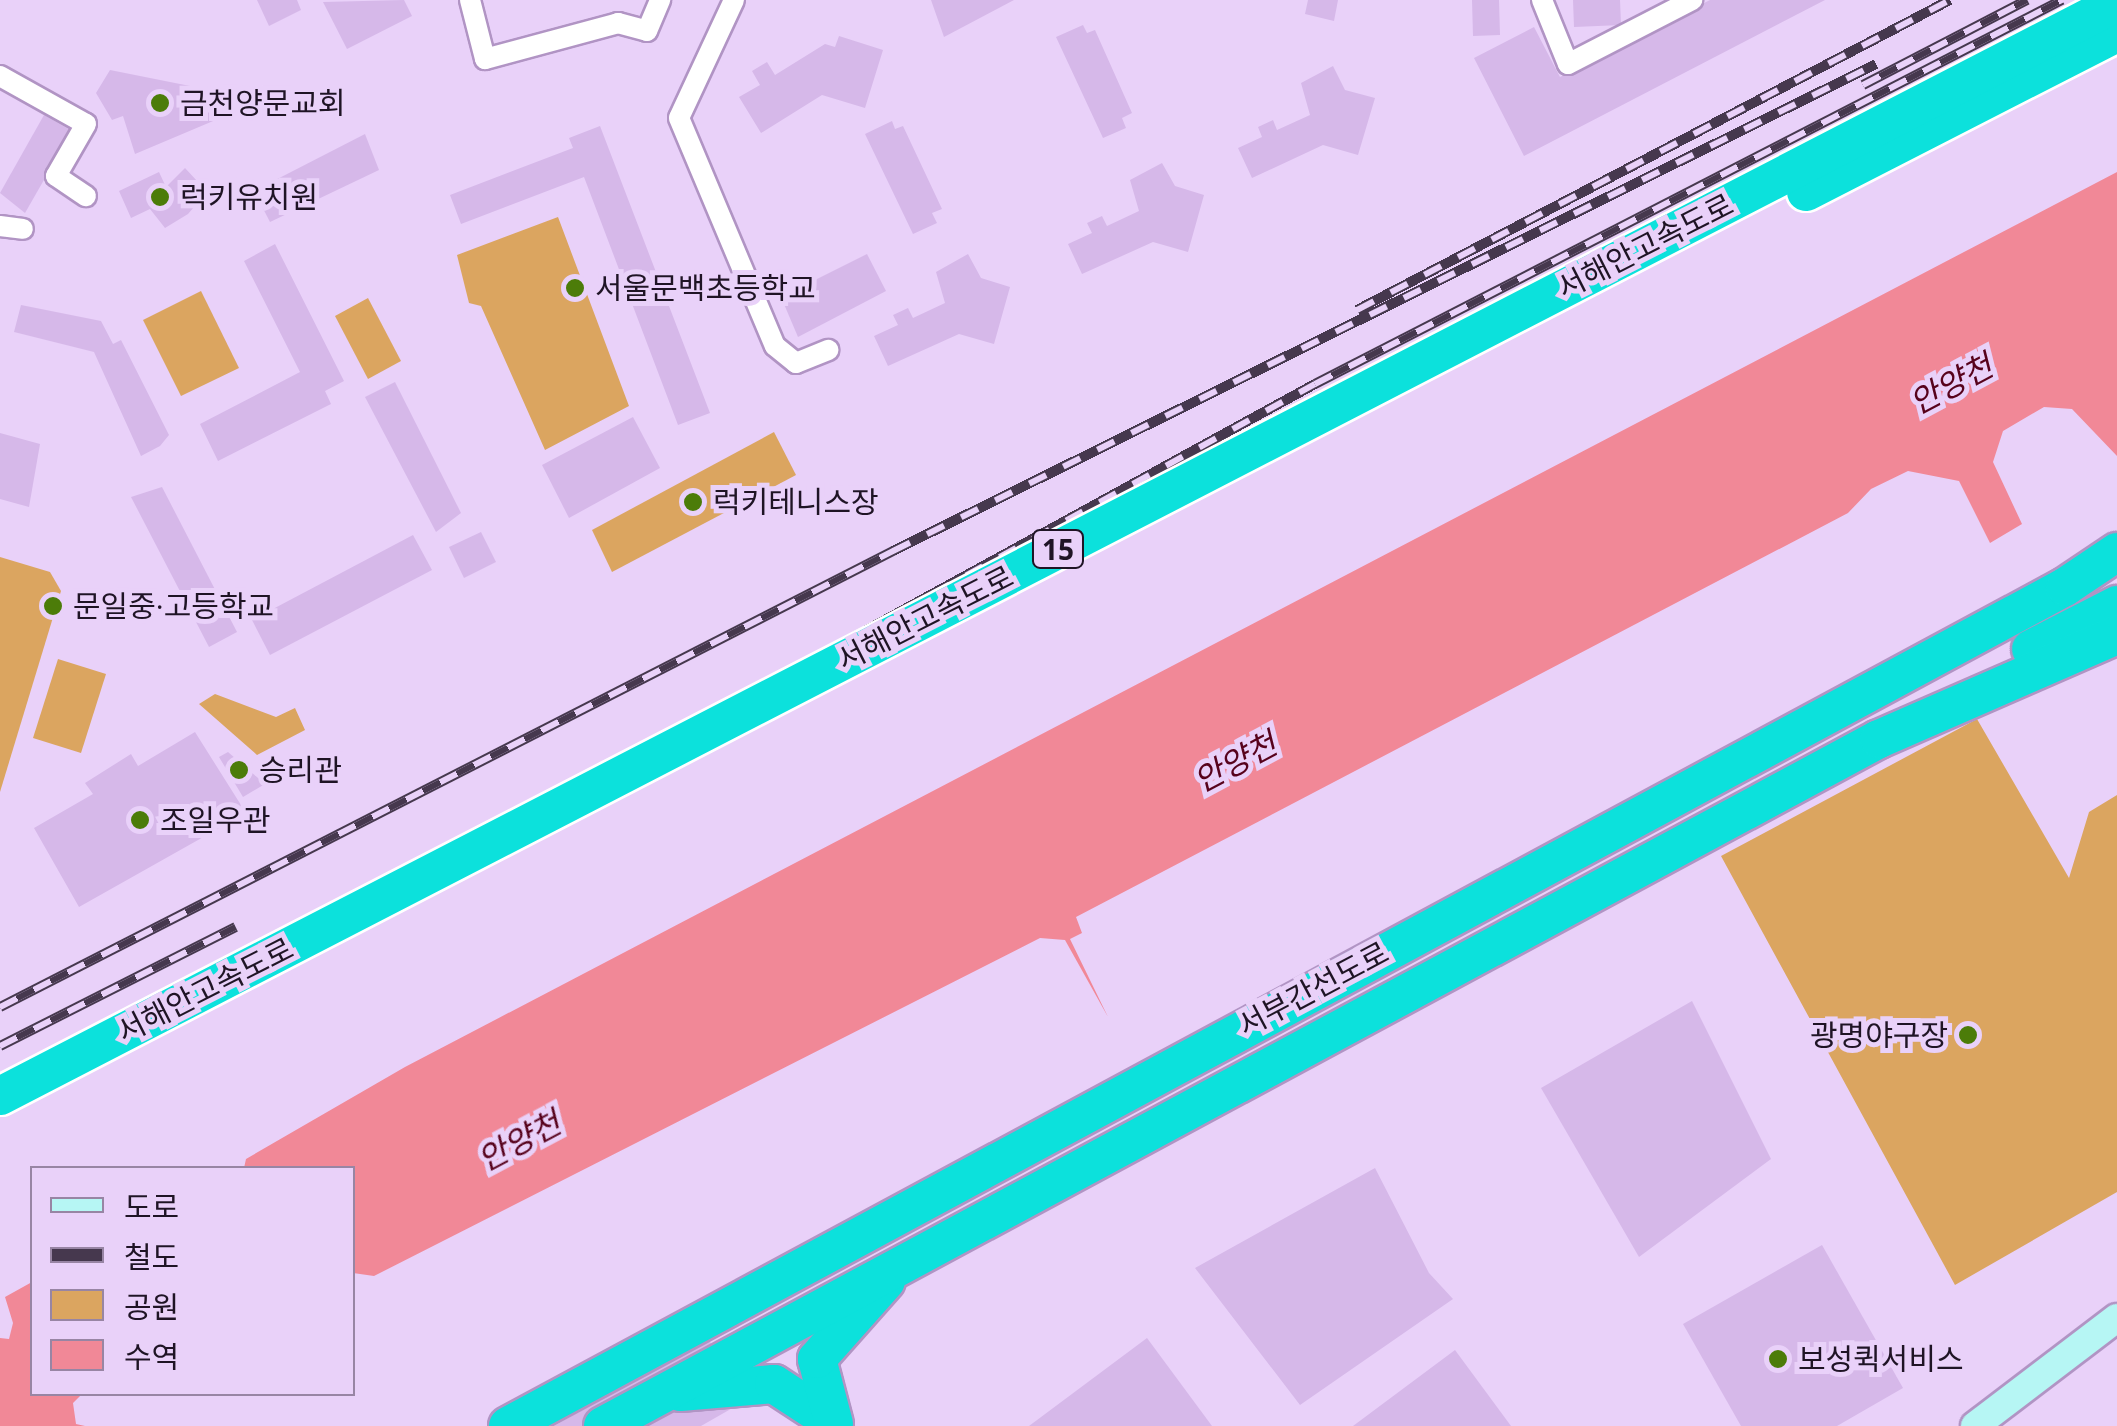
<!DOCTYPE html>
<meta charset="utf-8">
<style>
body{margin:0}
#map{position:relative;width:2117px;height:1426px;overflow:hidden;background:#e9d1f9;font-family:"Open Sans","Noto Sans KR",sans-serif}
div>[style]{position:absolute}
[style*='--x']{left:calc(var(--x)*1px);top:calc(var(--y)*1px);width:calc(var(--w)*1px);rotate:calc(var(--a)*1deg)}
.green>*{inset:0;background:#dba560}
.water>*{inset:0;background:#f18897}
.building>*{inset:0;background:#d6b8e9}
.roads{filter:drop-shadow(2px 0 #b194c4) drop-shadow(-2px 0 #b194c4) drop-shadow(0 2px #b194c4) drop-shadow(0 -2px #b194c4)}
.street>*{height:20px;margin:-10px;padding:0 10px;transform-origin:10px;border-radius:10px;background:#fff}
.secondary>*{height:28px;margin:-14px;padding:0 14px;transform-origin:14px;border-radius:14px;background:#b6f6f4}
.highway>*{height:38px;margin:-19px;padding:0 19px;transform-origin:19px;border-radius:19px;background:#0ce1dc}
.rail>*{height:10px;margin-top:-5px;transform-origin:0;background:repeating-linear-gradient(90deg,#e9d1f9 0 19px,#46384e 0 38px);box-sizing:border-box;border-block:2px solid #46384e}
.bridges{filter:drop-shadow(2px 0 #fff) drop-shadow(-2px 0 #fff) drop-shadow(0 2px #fff) drop-shadow(0 -2px #fff)}
.highway-bridge>*{height:38px;margin:-19px;padding:0 19px;transform-origin:19px;border-radius:19px;background:#0ce1dc}
.dots>*{width:28px;height:28px;translate:-50% -50%;box-sizing:border-box;border:5px solid #e9d1f9;border-radius:50%}
span{translate:-50% -50%;white-space:nowrap;text-align:center;line-height:1.15;-webkit-text-stroke:10px #e9d1f9;paint-order:stroke}
.shield-label span{padding:2px 8px;background:#e9d1f9;border:2px solid;border-radius:8px;-webkit-text-stroke-width:0}
.shield-label{font-size:28px;color:#1f1425;font-weight:700}
.poi-label{font-size:30px;color:#1f1425}
.left{translate:0 -50%;text-align:left}
.right{translate:-100% -50%;text-align:right}
.street-label{font-size:30px;color:#1f1425}
.water-label{font-size:32px;color:#57021c;font-style:italic}
.legend{position:absolute;left:30px;top:1166px;width:325px;height:230px;box-sizing:border-box;background:#e9d1f9;border:2px solid #9885a4;margin:0;padding:12px 18px;list-style:none;font-size:30px;color:#1f1425}
.legend li{display:flex;align-items:center;gap:20px;height:50px}
.legend b{width:50px;border:2px solid #9885a4}
</style>
<div id="map">
<div class="green">
<i style="clip-path:polygon(558px 217px,629px 406px,545px 450px,481px 306px,469px 303px,457px 255px)"></i>
<i style="clip-path:polygon(201px 291px,239px 368px,181px 396px,143px 320px)"></i>
<i style="clip-path:polygon(368px 298px,401px 361px,368px 379px,335px 316px)"></i>
<i style="clip-path:polygon(774px 432px,796px 475px,612px 572px,592px 530px)"></i>
<i style="clip-path:polygon(0 557px,50px 572px,61px 591px,0 792px)"></i>
<i style="clip-path:polygon(58px 659px,106px 674px,81px 753px,33px 738px)"></i>
<i style="clip-path:polygon(215px 694px,276px 717px,295px 708px,305px 730px,257px 755px,199px 704px)"></i>
<i style="clip-path:polygon(1977px 719px,2069px 878px,2089px 812px,2117px 795px,2117px 1192px,1955px 1285px,1721px 856px)"></i>
</div>
<div class="water">
<i style="clip-path:polygon(2117px 172px,2117px 456px,2072px 409px,2044px 407px,2003px 431px,1993px 462px,2022px 524px,1990px 543px,1959px 481px,1908px 471px,1871px 489px,1848px 513px,1076px 917px,1082px 933px,1070px 939px,1108px 1017px,1065px 940px,1040px 938px,374px 1276px,353px 1273px,352px 1168px,244px 1168px,246px 1159px,405px 1067px)"></i>
<i style="clip-path:polygon(32px 1282px,32px 1394px,82px 1394px,73px 1403px,76px 1424px,85px 1426px,0 1426px,0 1338px,9px 1339px,13px 1323px,5px 1297px)"></i>
</div>
<div class="building">
<i style="clip-path:polygon(257px 0,297px 0,301px 10px,269px 26px)"></i>
<i style="clip-path:polygon(404px 0,412px 16px,347px 49px,323px 2px)"></i>
<i style="clip-path:polygon(931px 0,1014px 0,944px 37px)"></i>
<i style="clip-path:polygon(1308px 0,1338px 0,1334px 21px,1305px 14px)"></i>
<i style="clip-path:polygon(1472px 0,1499px 0,1500px 35px,1473px 36px)"></i>
<i style="clip-path:polygon(1573px 0,1620px 0,1621px 25px,1574px 27px)"></i>
<i style="clip-path:polygon(1710px 0,1825px 0,1524px 156px,1474px 58px,1534px 27px,1560px 77px)"></i>
<i style="clip-path:polygon(1083px 25px,1087px 33px,1095px 30px,1132px 113px,1122px 118px,1126px 128px,1103px 138px,1056px 37px)"></i>
<i style="clip-path:polygon(839px 36px,883px 50px,865px 108px,822px 95px,761px 133px,739px 97px,760px 85px,752px 71px,767px 62px,775px 75px,825px 44px,835px 47px)"></i>
<i style="clip-path:polygon(1333px 66px,1345px 90px,1375px 98px,1358px 155px,1323px 145px,1252px 178px,1238px 148px,1262px 137px,1258px 127px,1273px 120px,1277px 130px,1310px 115px,1301px 83px)"></i>
<i style="clip-path:polygon(110px 70px,215px 91px,225px 116px,135px 154px,123px 116px,112px 120px,96px 93px)"></i>
<i style="clip-path:polygon(44px 115px,72px 131px,25px 213px,0 193px)"></i>
<i style="clip-path:polygon(892px 121px,895px 129px,903px 126px,942px 209px,932px 213px,937px 223px,913px 234px,865px 134px)"></i>
<i style="clip-path:polygon(600px 126px,710px 413px,678px 425px,584px 177px,461px 224px,450px 195px,573px 148px,569px 138px)"></i>
<i style="clip-path:polygon(365px 134px,379px 170px,270px 222px,254px 191px)"></i>
<i style="clip-path:polygon(1162px 163px,1175px 186px,1204px 195px,1188px 252px,1153px 242px,1082px 274px,1068px 244px,1092px 233px,1087px 223px,1102px 216px,1107px 226px,1139px 211px,1130px 180px)"></i>
<i style="clip-path:polygon(185px 168px,198px 182px,200px 200px,188px 214px,165px 228px,150px 209px,131px 218px,119px 191px,159px 172px,166px 187px)"></i>
<i style="clip-path:polygon(275px 244px,344px 381px,325px 391px,331px 404px,218px 461px,200px 424px,300px 372px,244px 261px)"></i>
<i style="clip-path:polygon(867px 254px,886px 291px,798px 337px,781px 297px)"></i>
<i style="clip-path:polygon(968px 254px,981px 278px,1010px 287px,994px 344px,959px 334px,888px 366px,874px 336px,898px 325px,893px 315px,908px 308px,913px 318px,945px 303px,936px 272px)"></i>
<i style="clip-path:polygon(21px 305px,101px 321px,113px 344px,121px 340px,169px 435px,160px 446px,141px 456px,94px 352px,14px 332px)"></i>
<i style="clip-path:polygon(395px 382px,461px 513px,436px 532px,365px 397px)"></i>
<i style="clip-path:polygon(633px 417px,660px 468px,569px 518px,542px 465px)"></i>
<i style="clip-path:polygon(0 433px,40px 444px,29px 507px,0 499px)"></i>
<i style="clip-path:polygon(162px 487px,237px 632px,209px 647px,131px 497px)"></i>
<i style="clip-path:polygon(481px 532px,496px 562px,464px 578px,449px 547px)"></i>
<i style="clip-path:polygon(413px 535px,432px 570px,270px 655px,252px 620px)"></i>
<i style="clip-path:polygon(195px 732px,246px 813px,79px 907px,34px 828px,93px 794px,85px 783px,131px 754px,138px 766px)"></i>
<i style="clip-path:polygon(228px 752px,265px 784px,243px 797px,219px 757px)"></i>
<i style="clip-path:polygon(1692px 1001px,1771px 1159px,1639px 1257px,1541px 1088px)"></i>
<i style="clip-path:polygon(1375px 1168px,1429px 1273px,1453px 1299px,1300px 1405px,1195px 1268px)"></i>
<i style="clip-path:polygon(1822px 1245px,1903px 1388px,1837px 1426px,1741px 1426px,1683px 1324px)"></i>
<i style="clip-path:polygon(1147px 1338px,1212px 1426px,1029px 1426px)"></i>
<i style="clip-path:polygon(709px 1340px,743px 1402px,701px 1426px,554px 1426px)"></i>
<i style="clip-path:polygon(1455px 1350px,1511px 1426px,1353px 1426px)"></i>
</div>
<div class="roads">
<div class="street">
<i style="--x:470;--y:0;--w:61;--a:75.7"></i>
<i style="--x:485;--y:59;--w:138;--a:-15.1"></i>
<i style="--x:618;--y:23;--w:30;--a:15"></i>
<i style="--x:647;--y:31;--w:34;--a:-67"></i>
<i style="--x:734;--y:0;--w:130;--a:115"></i>
<i style="--x:679;--y:118;--w:247;--a:67.2"></i>
<i style="--x:775;--y:346;--w:27;--a:39"></i>
<i style="--x:796;--y:363;--w:35;--a:-22"></i>
<i style="--x:1542;--y:0;--w:69;--a:67.9"></i>
<i style="--x:1568;--y:64;--w:140;--a:-27.3"></i>
<i style="--x:0;--y:76;--w:98;--a:29.2"></i>
<i style="--x:86;--y:124;--w:60;--a:120"></i>
<i style="--x:56;--y:176;--w:36;--a:34"></i>
<i style="--x:0;--y:226;--w:23;--a:7"></i>
</div>
<div class="secondary">
<i style="--x:1975;--y:1426;--w:178;--a:-37.3"></i>
</div>
<div class="highway">
<i style="--x:2031;--y:649;--w:97;--a:-27.1"></i>
<i style="--x:680;--y:1392;--w:94;--a:-4.9"></i>
<i style="--x:774;--y:1384;--w:69;--a:33.2"></i>
<i style="--x:834;--y:1424;--w:67;--a:-104.7"></i>
<i style="--x:817;--y:1359;--w:104;--a:-48.5"></i>
<i style="--x:508;--y:1426;--w:1769;--a:-28.32"></i>
<i style="--x:2065;--y:587;--w:63;--a:-33.9"></i>
<i style="--x:603;--y:1426;--w:1449;--a:-28.3"></i>
<i style="--x:1879;--y:739;--w:260;--a:-23.6"></i>
</div>
</div>
<div class="rail">
<i style="--x:1863;--y:85;--w:185;--a:-27.4"></i>
<i style="--x:1357;--y:310;--w:669;--a:-27.6"></i>
<i style="--x:0;--y:1007;--w:1003;--a:-27.05"></i>
<i style="--x:893;--y:551;--w:1097;--a:-26.35"></i>
<i style="--x:0;--y:1046;--w:264;--a:-26.8"></i>
<i style="--x:0;--y:1086;--w:599;--a:-27.12"></i>
<i style="--x:533;--y:813;--w:892;--a:-28.75"></i>
<i style="--x:1315;--y:384;--w:840;--a:-27.21"></i>
</div>
<div class="bridges">
<div class="highway-bridge">
<i style="--x:1806;--y:192;--w:349;--a:-27.1"></i>
<i style="--x:0;--y:1096;--w:2383;--a:-27.31"></i>
</div>
</div>
<div class="dots">
<i style="left:160px;top:103px;background:#4c7c09"></i>
<i style="left:160px;top:197px;background:#4c7c09"></i>
<i style="left:575px;top:288px;background:#4c7c09"></i>
<i style="left:693px;top:502px;background:#4c7c09"></i>
<i style="left:53px;top:606px;background:#4c7c09"></i>
<i style="left:239px;top:770px;background:#4c7c09"></i>
<i style="left:140px;top:820px;background:#4c7c09"></i>
<i style="left:1968px;top:1035px;background:#4c7c09"></i>
<i style="left:1778px;top:1359px;background:#4c7c09"></i>
</div>
<div class="shield-label">
<span style="left:1058px;top:549px">15</span>
</div>
<div class="poi-label">
<span class="left" style="left:180px;top:103px">금천양문교회</span>
<span class="left" style="left:180px;top:197px">럭키유치원</span>
<span class="left" style="left:595px;top:288px">서울문백초등학교</span>
<span class="left" style="left:713px;top:502px">럭키테니스장</span>
<span class="left" style="left:73px;top:606px">문일중·고등학교</span>
<span class="left" style="left:259px;top:770px">승리관</span>
<span class="left" style="left:160px;top:820px">조일우관</span>
<span class="right" style="left:1948px;top:1035px">광명야구장</span>
<span class="left" style="left:1798px;top:1359px">보성퀵서비스</span>
</div>
<div class="street-label">
<span style="left:1645px;top:246px;rotate:-27deg">서해안고속도로</span>
<span style="left:925px;top:618px;rotate:-27deg">서해안고속도로</span>
<span style="left:1313px;top:989px;rotate:-28deg">서부간선도로</span>
<span style="left:205px;top:990px;rotate:-27deg">서해안고속도로</span>
</div>
<div class="water-label">
<span style="left:1951px;top:384px;rotate:-28deg">안양천</span>
<span style="left:1235px;top:762px;rotate:-28deg">안양천</span>
<span style="left:519px;top:1141px;rotate:-28deg">안양천</span>
</div>
<ul class="legend">
<li><b style="height:12px;background:#b6f6f4"></b>도로</li>
<li><b style="height:12px;background:#46384e"></b>철도</li>
<li><b style="height:28px;background:#dba560"></b>공원</li>
<li><b style="height:28px;background:#f18897"></b>수역</li>
</ul>
</div>
